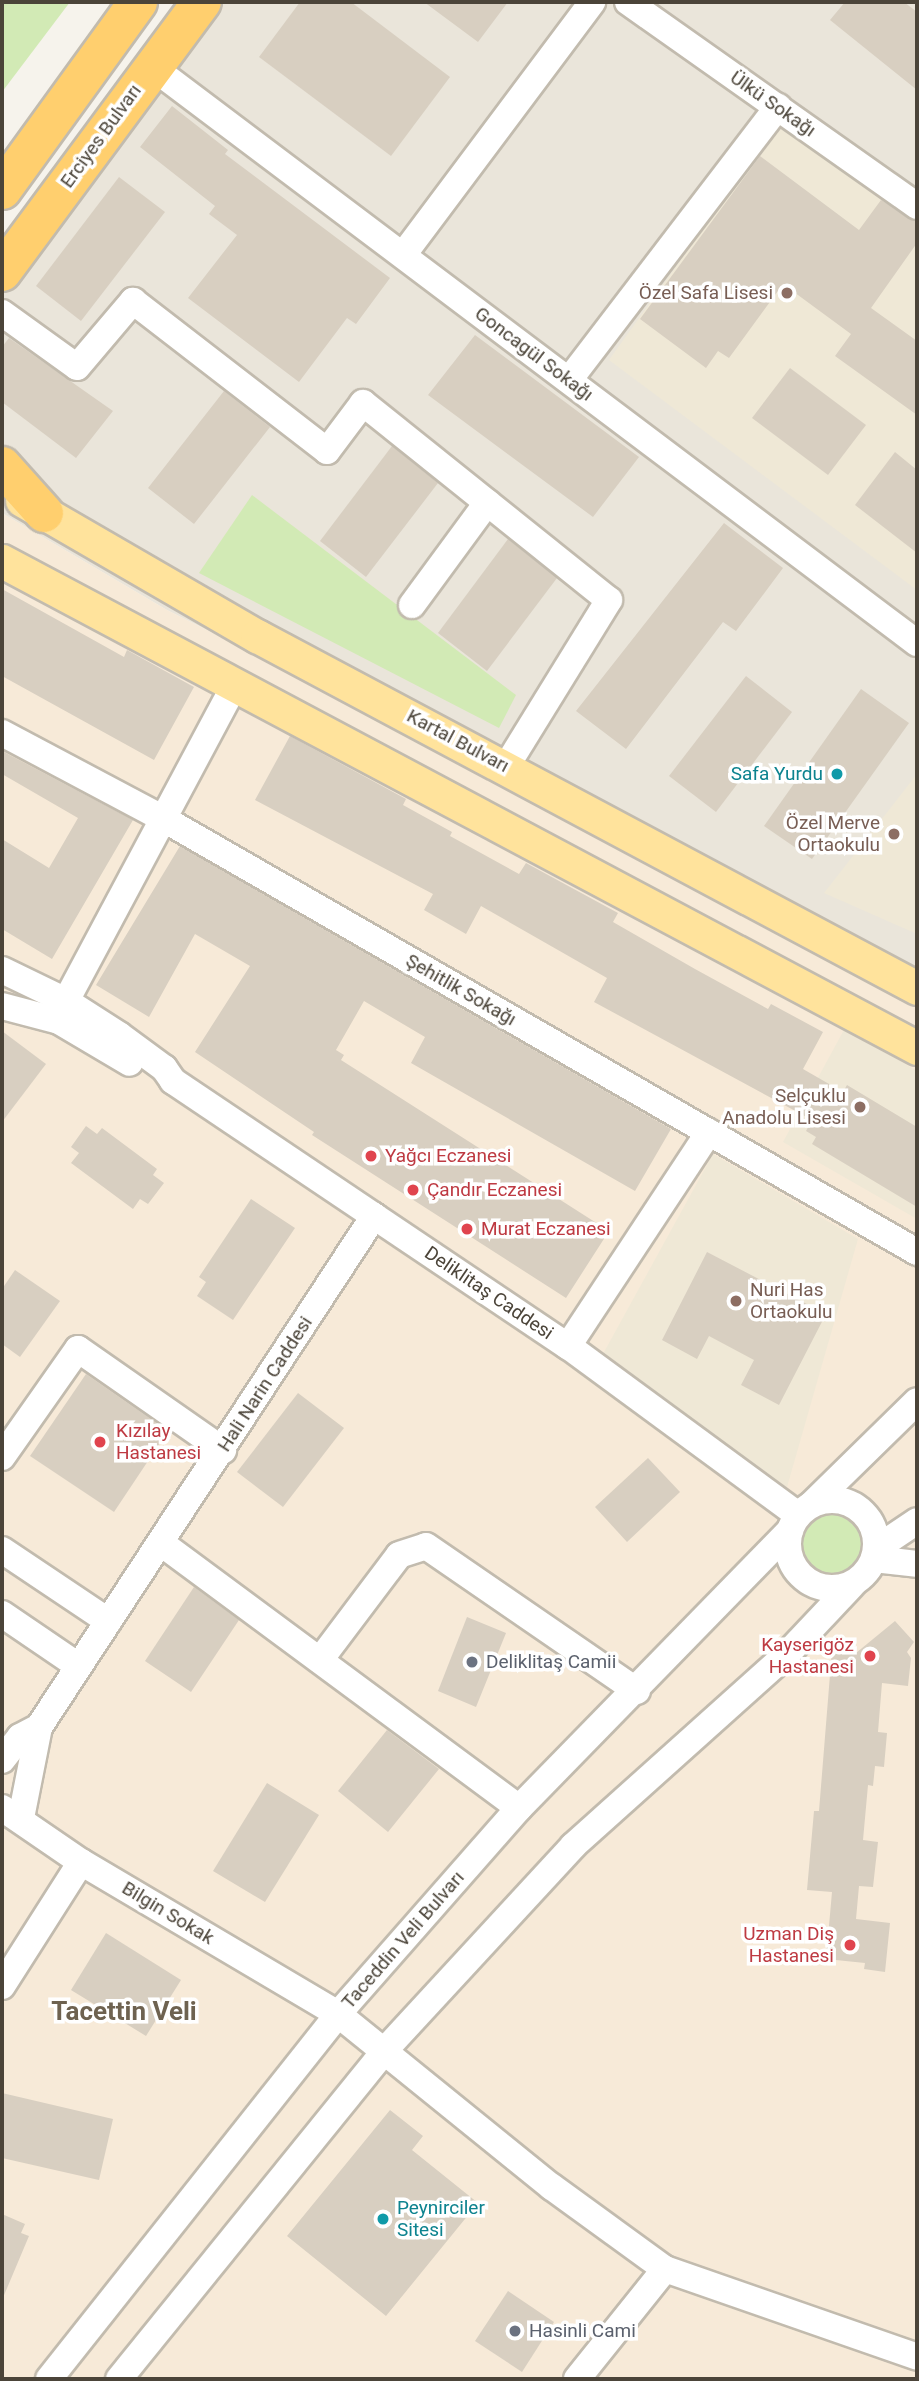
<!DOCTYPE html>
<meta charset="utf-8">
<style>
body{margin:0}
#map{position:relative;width:919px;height:2381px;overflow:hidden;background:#f6f3ec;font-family:Roboto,sans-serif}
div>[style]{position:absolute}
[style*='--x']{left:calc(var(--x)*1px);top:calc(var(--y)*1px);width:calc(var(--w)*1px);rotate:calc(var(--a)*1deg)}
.residential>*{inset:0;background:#eae5da}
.commercial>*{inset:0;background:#f7ead8}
.education>*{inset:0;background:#efe8d6}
.green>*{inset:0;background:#d2eab5}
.round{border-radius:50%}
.building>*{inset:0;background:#d8cfc1}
.roads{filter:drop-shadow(2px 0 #c2bbae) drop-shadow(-2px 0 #c2bbae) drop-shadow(0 2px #c2bbae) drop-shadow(0 -2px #c2bbae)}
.minor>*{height:26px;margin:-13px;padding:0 13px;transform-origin:13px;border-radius:13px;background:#fff}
.minor>.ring{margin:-13px;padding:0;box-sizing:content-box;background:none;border:26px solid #fff;border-radius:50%}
.major>*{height:33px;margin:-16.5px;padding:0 16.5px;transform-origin:16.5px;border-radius:16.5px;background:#ffe39c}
.highway>*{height:38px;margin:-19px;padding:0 19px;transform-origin:19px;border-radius:19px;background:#ffcf6e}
.dots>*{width:19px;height:19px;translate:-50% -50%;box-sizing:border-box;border:4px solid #fff;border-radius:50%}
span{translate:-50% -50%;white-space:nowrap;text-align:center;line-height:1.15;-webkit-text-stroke:7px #fff;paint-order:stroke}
.street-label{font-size:19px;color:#4b4439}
.education-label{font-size:19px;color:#785e54}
.right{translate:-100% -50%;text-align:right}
.left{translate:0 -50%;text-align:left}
.culture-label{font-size:19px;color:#0d838f}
.health-label{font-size:19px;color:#be3a42}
.worship-label{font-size:19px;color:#5b616d}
.district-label{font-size:26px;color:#6e6250;font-weight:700}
.frame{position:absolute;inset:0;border:4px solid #4b4439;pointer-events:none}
</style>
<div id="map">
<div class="residential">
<i style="clip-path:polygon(181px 2px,917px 2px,917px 1007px,329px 691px,167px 610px,2px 513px,2px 244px)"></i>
</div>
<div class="commercial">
<i style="clip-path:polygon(2px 513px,167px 610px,329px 691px,917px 1007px,917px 2379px,2px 2379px)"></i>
</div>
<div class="education">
<i style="clip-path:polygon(779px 123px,917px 225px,917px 590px,609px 360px)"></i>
<i style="clip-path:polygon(917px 774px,917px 934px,824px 893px)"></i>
<i style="clip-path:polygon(845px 1028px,917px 1071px,917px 1219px,783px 1142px)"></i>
<i style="clip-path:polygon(713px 1154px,858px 1239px,787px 1487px,598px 1363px)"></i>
</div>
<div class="green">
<i style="clip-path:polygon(2px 2px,70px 2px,2px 92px)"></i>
<i style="clip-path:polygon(252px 495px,516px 695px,499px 728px,199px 573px)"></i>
<i class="round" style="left:802px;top:1514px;width:60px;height:60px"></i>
</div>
<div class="building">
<i style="clip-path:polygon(300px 2px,351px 2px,450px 77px,391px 156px,259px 57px)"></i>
<i style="clip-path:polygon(424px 2px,508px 2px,478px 42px)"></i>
<i style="clip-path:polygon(845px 2px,904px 2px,917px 12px,917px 90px,830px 20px)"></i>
<i style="clip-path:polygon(172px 106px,228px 150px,225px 154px,390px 278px,356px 324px,347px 318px,299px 382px,188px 298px,237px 235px,209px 214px,215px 206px,140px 147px)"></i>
<i style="clip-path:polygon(760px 156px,859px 230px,881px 200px,917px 221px,917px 243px,871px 308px,917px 341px,917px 415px,835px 356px,851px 334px,783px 284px,729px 358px,718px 351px,706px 368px,640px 319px)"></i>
<i style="clip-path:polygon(119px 177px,165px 212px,81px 321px,36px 286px)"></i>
<i style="clip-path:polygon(475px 335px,639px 457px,593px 517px,428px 395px)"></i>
<i style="clip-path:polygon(9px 338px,113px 411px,76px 458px,2px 402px,2px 347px)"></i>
<i style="clip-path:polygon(790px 368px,866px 425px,828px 475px,752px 418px)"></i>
<i style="clip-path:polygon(224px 391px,270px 427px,194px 524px,148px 488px)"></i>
<i style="clip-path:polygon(392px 446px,438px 483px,366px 577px,320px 541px)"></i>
<i style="clip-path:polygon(895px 452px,917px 470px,917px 553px,855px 505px)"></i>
<i style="clip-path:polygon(724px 523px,783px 568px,736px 631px,723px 622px,626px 749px,576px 711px)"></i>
<i style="clip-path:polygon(508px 539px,557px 578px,487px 671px,438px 633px)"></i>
<i style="clip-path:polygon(2px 589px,124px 657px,127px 650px,194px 687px,154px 760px,2px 676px)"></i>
<i style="clip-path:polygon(746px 676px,792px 712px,716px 812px,669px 776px)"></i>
<i style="clip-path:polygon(861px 689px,909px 723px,812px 859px,764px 826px)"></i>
<i style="clip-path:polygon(290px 736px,406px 799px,403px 805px,452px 832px,450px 836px,519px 874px,526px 863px,618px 913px,613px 922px,695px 969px,768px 1009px,771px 1004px,823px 1032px,803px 1069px,843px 1092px,847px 1085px,917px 1127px,917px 1207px,812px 1144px,816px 1137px,806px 1131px,812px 1120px,594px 1002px,607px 978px,481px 906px,466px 934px,424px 910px,433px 894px,255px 800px)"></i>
<i style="clip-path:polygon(2px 751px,133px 820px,52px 959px,2px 929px,2px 839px,49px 868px,78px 818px,2px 774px)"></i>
<i style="clip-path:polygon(180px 846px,671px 1129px,635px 1191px,411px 1063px,425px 1037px,364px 1001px,336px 1050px,344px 1055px,341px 1060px,609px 1231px,566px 1298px,312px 1135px,314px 1132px,195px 1052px,250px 966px,195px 934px,149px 1017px,96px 985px)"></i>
<i style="clip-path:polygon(2px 1031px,46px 1064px,2px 1122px)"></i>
<i style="clip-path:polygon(86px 1126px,97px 1134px,102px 1128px,157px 1169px,153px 1175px,164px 1183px,148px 1204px,140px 1199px,133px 1209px,71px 1163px,79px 1153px,71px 1147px)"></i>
<i style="clip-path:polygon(251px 1199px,295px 1228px,233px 1320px,197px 1296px,206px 1282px,199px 1277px)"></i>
<i style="clip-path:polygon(707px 1252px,826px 1314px,779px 1405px,741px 1385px,754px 1360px,709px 1336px,697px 1359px,662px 1340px)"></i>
<i style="clip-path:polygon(15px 1270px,60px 1301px,20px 1357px,2px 1344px,2px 1289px)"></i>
<i style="clip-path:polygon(86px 1374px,168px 1431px,114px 1512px,30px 1456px)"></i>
<i style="clip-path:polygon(298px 1393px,344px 1428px,283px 1507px,237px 1472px)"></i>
<i style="clip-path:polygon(648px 1458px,680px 1492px,627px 1542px,595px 1507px)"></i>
<i style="clip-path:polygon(194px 1587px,239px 1620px,191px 1692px,145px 1661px)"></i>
<i style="clip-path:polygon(467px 1617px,506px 1633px,476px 1707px,438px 1691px)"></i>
<i style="clip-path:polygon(895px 1621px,914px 1642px,907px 1652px,911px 1658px,908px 1686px,882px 1683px,878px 1732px,887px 1733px,884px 1767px,875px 1766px,873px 1786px,868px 1785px,863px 1840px,878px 1842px,873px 1887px,859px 1886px,856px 1919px,890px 1923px,885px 1972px,864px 1969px,865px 1963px,826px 1959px,832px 1892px,807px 1890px,814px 1811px,819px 1811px,832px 1650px,856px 1653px)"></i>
<i style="clip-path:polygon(387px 1730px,439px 1769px,388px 1832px,338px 1791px)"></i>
<i style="clip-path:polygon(267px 1783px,319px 1815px,265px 1902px,213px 1871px)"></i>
<i style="clip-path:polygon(106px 1933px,181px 1980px,146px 2036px,71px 1990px)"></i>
<i style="clip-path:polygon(2px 2093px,113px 2119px,99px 2180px,2px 2158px)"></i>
<i style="clip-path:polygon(390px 2110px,423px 2136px,412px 2150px,478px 2203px,386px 2316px,287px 2236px)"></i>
<i style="clip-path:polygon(2px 2214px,25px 2224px,21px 2233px,29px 2236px,2px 2300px)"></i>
<i style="clip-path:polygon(508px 2291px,554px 2322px,522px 2372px,475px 2341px)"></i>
</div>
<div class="roads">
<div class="minor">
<i style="--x:628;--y:2;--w:354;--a:35.2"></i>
<i style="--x:151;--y:66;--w:959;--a:36.99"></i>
<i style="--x:403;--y:255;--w:316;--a:-53.2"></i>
<i style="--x:2;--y:313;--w:92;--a:35.8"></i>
<i style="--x:77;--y:367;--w:87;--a:-49.7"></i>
<i style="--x:133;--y:301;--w:245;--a:37.7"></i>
<i style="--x:327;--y:451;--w:60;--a:-53.1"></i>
<i style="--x:363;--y:403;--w:315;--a:38.7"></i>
<i style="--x:609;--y:600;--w:196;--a:121.7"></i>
<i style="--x:569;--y:380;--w:344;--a:-52.6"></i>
<i style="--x:412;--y:605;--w:127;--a:-53.7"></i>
<i style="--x:2;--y:733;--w:181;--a:28"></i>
<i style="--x:162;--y:818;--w:871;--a:29.89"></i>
<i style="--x:2;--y:970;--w:71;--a:25.8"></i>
<i style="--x:66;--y:1001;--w:63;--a:32.7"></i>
<i style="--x:119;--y:1035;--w:56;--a:36.3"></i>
<i style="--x:164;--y:1068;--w:16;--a:55"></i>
<i style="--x:173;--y:1081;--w:476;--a:33.9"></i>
<i style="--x:568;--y:1346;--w:285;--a:36.3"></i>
<i style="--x:66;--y:1001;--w:358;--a:-61.9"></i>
<i style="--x:2;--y:1006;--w:59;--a:14.7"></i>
<i style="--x:59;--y:1021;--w:82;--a:30.6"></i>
<i style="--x:568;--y:1346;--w:256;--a:-56.6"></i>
<i style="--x:2;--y:1457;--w:132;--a:-54.9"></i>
<i style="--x:78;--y:1349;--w:177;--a:34.9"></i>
<i class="ring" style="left:788px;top:1500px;width:62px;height:62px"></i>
<i style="--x:812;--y:1504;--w:147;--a:-44.4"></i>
<i style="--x:161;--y:1543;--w:445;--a:36.5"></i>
<i style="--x:877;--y:1548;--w:48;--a:-34"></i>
<i style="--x:2;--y:1550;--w:128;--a:33.8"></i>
<i style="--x:874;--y:1559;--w:43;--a:6.6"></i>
<i style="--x:2;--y:1614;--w:91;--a:34.2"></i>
<i style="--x:320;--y:1660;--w:131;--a:-53"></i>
<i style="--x:399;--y:1555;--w:28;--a:-18"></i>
<i style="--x:426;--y:1546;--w:256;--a:34.5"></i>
<i style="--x:2;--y:1760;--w:29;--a:-52"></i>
<i style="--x:20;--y:1737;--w:21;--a:-28"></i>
<i style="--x:2;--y:1808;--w:96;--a:34.4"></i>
<i style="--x:81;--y:1862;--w:299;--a:30.6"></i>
<i style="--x:338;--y:2014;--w:275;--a:39"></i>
<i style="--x:552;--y:2187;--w:140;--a:36"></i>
<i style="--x:665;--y:2269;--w:267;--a:19.2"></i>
<i style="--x:21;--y:1818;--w:93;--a:-78.8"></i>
<i style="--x:39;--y:1727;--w:611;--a:-56.75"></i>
<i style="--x:2;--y:1986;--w:147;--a:-57.5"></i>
<i style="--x:49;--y:2379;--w:466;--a:-51.6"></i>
<i style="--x:338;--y:2014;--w:274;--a:-48.7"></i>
<i style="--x:519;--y:1808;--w:388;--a:-45.7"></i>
<i style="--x:119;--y:2379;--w:423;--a:-51"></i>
<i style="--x:385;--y:2050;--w:277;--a:-47.3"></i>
<i style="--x:573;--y:1846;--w:289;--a:-41.9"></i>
<i style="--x:788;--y:1653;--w:93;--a:-46.7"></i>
<i style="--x:577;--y:2379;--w:141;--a:-51.3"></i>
</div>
<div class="major">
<i style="--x:22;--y:500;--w:272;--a:30.1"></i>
<i style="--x:257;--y:636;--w:748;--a:28.07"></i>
<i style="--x:2;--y:561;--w:1037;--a:28.02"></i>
</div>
<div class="highway">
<i style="--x:2;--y:190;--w:232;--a:-54.1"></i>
<i style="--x:2;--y:272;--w:336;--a:-53.5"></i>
<i style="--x:2;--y:466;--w:63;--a:48.2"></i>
</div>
</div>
<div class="dots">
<i style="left:787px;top:293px;background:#8d6e63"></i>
<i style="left:837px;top:774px;background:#0f9aa8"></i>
<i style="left:894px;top:834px;background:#8d6e63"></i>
<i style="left:860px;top:1107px;background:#8d6e63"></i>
<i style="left:371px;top:1156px;background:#e0444e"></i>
<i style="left:413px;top:1190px;background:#e0444e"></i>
<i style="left:467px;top:1229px;background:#e0444e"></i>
<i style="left:736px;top:1301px;background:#8d6e63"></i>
<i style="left:100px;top:1442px;background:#e0444e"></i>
<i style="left:870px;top:1656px;background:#e0444e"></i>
<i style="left:472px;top:1662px;background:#6b7280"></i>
<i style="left:850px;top:1945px;background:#e0444e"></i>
<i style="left:383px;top:2219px;background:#0f9aa8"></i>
<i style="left:515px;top:2331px;background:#6b7280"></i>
</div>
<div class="street-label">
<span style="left:773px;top:104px;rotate:35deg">Ülkü Sokağı</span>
<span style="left:101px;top:136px;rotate:-54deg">Erciyes Bulvarı</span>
<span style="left:534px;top:354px;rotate:37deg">Goncagül Sokağı</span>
<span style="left:458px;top:741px;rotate:28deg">Kartal Bulvarı</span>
<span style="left:461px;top:990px;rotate:30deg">Şehitlik Sokağı</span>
<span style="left:489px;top:1293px;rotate:34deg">Deliklitaş Caddesi</span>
<span style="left:265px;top:1384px;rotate:-57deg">Hali Narin Caddesi</span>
<span style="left:168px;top:1913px;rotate:31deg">Bilgin Sokak</span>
<span style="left:403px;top:1940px;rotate:-49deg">Taceddin Veli Bulvarı</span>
</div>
<div class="education-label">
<span class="right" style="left:773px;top:293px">Özel Safa Lisesi</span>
<span class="right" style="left:880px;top:834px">Özel Merve<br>Ortaokulu</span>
<span class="right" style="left:846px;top:1107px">Selçuklu<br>Anadolu Lisesi</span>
<span class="left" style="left:750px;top:1301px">Nuri Has<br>Ortaokulu</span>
</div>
<div class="culture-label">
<span class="right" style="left:823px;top:774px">Safa Yurdu</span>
<span class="left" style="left:397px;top:2219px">Peynirciler<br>Sitesi</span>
</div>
<div class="health-label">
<span class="left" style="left:385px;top:1156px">Yağcı Eczanesi</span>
<span class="left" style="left:427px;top:1190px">Çandır Eczanesi</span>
<span class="left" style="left:481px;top:1229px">Murat Eczanesi</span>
<span class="left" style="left:116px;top:1442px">Kızılay<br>Hastanesi</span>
<span class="right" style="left:854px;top:1656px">Kayserigöz<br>Hastanesi</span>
<span class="right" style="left:834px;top:1945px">Uzman Diş<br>Hastanesi</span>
</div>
<div class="worship-label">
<span class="left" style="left:486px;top:1662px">Deliklitaş Camii</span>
<span class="left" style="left:529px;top:2331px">Hasinli Cami</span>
</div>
<div class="district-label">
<span style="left:124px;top:2012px">Tacettin Veli</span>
</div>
<div class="frame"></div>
</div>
